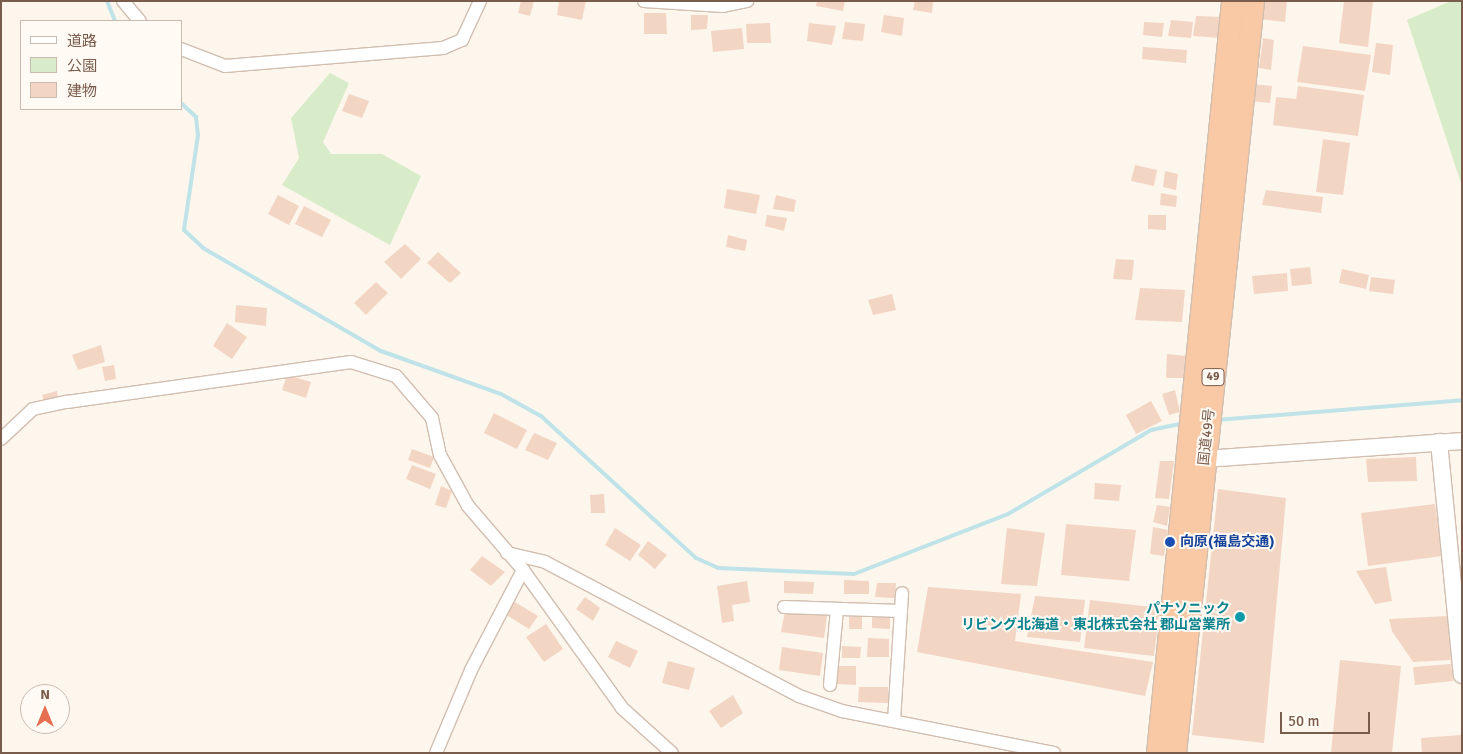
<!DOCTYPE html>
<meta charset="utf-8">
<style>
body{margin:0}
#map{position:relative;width:1463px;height:754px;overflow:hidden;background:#fdf6ec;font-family:Signika,"Noto Sans JP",sans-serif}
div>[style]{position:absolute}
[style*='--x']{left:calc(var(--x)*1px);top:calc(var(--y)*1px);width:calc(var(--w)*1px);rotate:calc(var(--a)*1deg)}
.green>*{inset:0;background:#d8ecc9}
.stream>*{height:4px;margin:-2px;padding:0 2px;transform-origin:2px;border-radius:2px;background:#bfe3e8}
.building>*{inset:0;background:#f3d5c3}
.roads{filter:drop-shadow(1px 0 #d1beb0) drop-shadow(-1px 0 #d1beb0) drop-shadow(0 1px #d1beb0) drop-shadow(0 -1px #d1beb0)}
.minor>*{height:12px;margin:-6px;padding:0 6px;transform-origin:6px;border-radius:6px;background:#fff}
.tertiary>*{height:16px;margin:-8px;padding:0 8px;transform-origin:8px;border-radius:8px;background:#fff}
.trunk>*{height:21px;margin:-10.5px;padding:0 10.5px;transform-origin:10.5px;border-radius:10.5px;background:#f9c8a4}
.dots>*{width:14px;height:14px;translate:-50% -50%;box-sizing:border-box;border:2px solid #fffaf3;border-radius:50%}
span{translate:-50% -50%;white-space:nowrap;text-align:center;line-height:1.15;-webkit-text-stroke:4px #fffaf3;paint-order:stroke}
.shield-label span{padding:1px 4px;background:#fffaf3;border:1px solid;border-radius:4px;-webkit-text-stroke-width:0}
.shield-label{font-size:12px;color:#7a5c4d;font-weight:700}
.street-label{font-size:14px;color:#7a5c4d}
.transit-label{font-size:14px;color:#164399;font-weight:700}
.left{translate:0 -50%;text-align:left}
.culture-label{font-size:14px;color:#0d838f;font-weight:700}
.right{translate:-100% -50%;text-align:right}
.frame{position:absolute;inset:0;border:2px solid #7a5c4d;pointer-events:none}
.legend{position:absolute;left:20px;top:20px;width:162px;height:90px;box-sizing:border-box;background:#fffaf3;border:1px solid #cabbb1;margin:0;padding:6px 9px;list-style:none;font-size:15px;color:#7a5c4d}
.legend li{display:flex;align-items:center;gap:10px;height:25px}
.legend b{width:25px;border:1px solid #cabbb1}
.north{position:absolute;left:20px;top:684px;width:50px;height:50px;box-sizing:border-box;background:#fffaf3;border:1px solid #cabbb1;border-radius:50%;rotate:0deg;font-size:14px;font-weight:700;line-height:20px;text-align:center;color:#7a5c4d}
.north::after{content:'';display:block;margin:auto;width:18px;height:22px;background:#e76f51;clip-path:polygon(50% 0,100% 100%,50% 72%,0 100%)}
.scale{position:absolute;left:1280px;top:712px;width:90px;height:22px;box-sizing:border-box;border:2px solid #7a5c4d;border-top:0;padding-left:6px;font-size:15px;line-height:18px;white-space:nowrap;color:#7a5c4d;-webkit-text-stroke:4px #fffaf3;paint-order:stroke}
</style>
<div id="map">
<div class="green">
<i style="clip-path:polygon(1451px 1px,1462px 1px,1462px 186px,1407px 20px)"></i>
<i style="clip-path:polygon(330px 73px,349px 83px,323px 142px,331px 154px,382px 154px,421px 176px,390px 245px,282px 185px,299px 158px,291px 118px)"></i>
</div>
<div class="stream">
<i style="--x:107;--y:1;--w:22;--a:68"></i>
<i style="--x:181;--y:103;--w:21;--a:43"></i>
<i style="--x:196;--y:117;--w:18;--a:84"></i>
<i style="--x:198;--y:135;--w:96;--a:98.4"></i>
<i style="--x:184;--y:230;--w:26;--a:43"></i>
<i style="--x:203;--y:248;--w:206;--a:30.1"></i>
<i style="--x:381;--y:351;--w:127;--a:19.7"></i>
<i style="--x:501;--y:394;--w:46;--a:28.8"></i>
<i style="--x:541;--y:416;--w:210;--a:42.5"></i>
<i style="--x:696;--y:558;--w:24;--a:24"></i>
<i style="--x:718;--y:568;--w:136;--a:2.5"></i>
<i style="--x:854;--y:574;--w:165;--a:-21.3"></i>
<i style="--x:1008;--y:514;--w:166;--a:-30.4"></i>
<i style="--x:1151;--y:430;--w:34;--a:-12"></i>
<i style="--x:1216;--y:420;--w:247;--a:-4.6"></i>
</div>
<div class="building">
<i style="clip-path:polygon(521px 1px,534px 1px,530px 16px,518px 13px)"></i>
<i style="clip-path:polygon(559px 1px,586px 1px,582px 20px,557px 15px)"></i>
<i style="clip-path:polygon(817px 1px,845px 1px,843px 11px,816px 6px)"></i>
<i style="clip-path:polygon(915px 1px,933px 1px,932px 13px,913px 10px)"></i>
<i style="clip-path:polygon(1263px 1px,1287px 1px,1285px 22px,1261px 19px)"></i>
<i style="clip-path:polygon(1344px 1px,1373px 1px,1368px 47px,1339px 43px)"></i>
<i style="clip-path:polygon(644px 13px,666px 13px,667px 34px,644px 34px)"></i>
<i style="clip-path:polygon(691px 15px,708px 15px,707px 29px,691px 30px)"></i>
<i style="clip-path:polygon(884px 15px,904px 18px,902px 36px,881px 32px)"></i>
<i style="clip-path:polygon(1196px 16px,1223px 17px,1221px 38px,1193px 36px)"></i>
<i style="clip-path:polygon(1171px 20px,1193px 22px,1191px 38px,1168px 36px)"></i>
<i style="clip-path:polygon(845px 22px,865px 24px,863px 41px,842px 39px)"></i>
<i style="clip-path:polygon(1144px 22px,1164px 23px,1162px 37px,1143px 35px)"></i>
<i style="clip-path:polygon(770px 23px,771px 43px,747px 43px,746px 24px)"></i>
<i style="clip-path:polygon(809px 23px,836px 26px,832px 45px,807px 41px)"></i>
<i style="clip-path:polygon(742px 28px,744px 49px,713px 52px,711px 31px)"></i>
<i style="clip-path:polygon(1263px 38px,1274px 40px,1271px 70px,1259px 68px)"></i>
<i style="clip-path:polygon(1376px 43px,1393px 45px,1390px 75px,1372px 72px)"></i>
<i style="clip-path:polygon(1303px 46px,1371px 55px,1365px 91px,1297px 82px)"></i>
<i style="clip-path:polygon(1143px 47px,1187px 50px,1186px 63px,1142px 59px)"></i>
<i style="clip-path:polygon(1252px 84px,1272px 86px,1270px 103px,1249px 101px)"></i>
<i style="clip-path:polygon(1298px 86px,1364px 95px,1358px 136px,1273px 125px,1276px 97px,1296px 99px)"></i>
<i style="clip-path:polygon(349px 94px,369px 101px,362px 118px,342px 111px)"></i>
<i style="clip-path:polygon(1323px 139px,1350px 143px,1343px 195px,1316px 192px)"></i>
<i style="clip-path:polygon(1135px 165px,1157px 170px,1154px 186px,1131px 181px)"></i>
<i style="clip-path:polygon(1165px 171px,1178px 174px,1176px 190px,1163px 187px)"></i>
<i style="clip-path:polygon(727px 189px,760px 195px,756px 214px,724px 208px)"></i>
<i style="clip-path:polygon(1266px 190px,1323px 197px,1321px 213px,1262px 205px)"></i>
<i style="clip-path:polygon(1161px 193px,1177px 196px,1176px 207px,1160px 205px)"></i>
<i style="clip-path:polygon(278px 195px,299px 206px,289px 225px,268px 214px)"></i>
<i style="clip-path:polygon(776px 195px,796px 200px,794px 212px,773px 209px)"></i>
<i style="clip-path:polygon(304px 206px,331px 220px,322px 237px,295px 224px)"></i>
<i style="clip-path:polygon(767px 215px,787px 218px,784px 231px,765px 226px)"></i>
<i style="clip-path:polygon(1148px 215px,1166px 215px,1166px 230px,1148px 229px)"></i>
<i style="clip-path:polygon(728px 235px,747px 240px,745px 251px,726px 247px)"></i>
<i style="clip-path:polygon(405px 244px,421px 259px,401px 279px,384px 262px)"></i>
<i style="clip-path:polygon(438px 252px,461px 273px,450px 283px,427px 263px)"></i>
<i style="clip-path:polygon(1116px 259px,1134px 260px,1132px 280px,1113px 279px)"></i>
<i style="clip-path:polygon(1310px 267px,1312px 284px,1292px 286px,1290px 269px)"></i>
<i style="clip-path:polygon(1342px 269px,1369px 275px,1366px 289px,1339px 283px)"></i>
<i style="clip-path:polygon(1287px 273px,1288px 291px,1254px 294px,1252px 276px)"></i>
<i style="clip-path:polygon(1371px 277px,1395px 280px,1393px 294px,1369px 291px)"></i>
<i style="clip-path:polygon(376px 282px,388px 293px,366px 315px,354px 303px)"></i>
<i style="clip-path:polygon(1140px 288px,1185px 290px,1182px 322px,1135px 320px)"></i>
<i style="clip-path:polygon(892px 294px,896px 310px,873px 315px,868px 300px)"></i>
<i style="clip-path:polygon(236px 305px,267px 308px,266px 326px,235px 322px)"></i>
<i style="clip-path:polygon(227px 323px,247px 337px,232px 359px,213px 346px)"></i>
<i style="clip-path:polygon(101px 345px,105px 362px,78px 370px,72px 355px)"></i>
<i style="clip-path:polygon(1167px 354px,1186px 356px,1184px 378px,1166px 378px)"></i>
<i style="clip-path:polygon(114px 365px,116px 379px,105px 381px,102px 367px)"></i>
<i style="clip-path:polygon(287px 375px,311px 382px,306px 398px,282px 390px)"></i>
<i style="clip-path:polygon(1175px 390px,1180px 412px,1169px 415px,1162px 394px)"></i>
<i style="clip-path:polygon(57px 391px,58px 398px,44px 401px,42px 395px)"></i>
<i style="clip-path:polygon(1151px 401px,1162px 421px,1136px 434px,1126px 415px)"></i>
<i style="clip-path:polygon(494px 413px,527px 430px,517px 449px,484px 433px)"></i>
<i style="clip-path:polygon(534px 433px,557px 443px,548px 460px,525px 450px)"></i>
<i style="clip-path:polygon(412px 449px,434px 457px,430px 468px,408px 460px)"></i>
<i style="clip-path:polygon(1416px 457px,1417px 481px,1368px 482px,1366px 459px)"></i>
<i style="clip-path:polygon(1160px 461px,1174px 461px,1169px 499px,1155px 498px)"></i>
<i style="clip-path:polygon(412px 465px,436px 474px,430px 489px,406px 479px)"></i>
<i style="clip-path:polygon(1095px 483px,1121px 485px,1119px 501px,1094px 499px)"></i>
<i style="clip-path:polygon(441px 486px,452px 491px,446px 508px,435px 505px)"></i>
<i style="clip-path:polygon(1218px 489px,1286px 498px,1264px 743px,1192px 735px)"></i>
<i style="clip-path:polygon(604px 494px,605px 513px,591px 513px,590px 495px)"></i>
<i style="clip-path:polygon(1435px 504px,1442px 556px,1368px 566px,1361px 513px)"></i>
<i style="clip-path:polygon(1157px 505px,1170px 507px,1167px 526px,1153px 522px)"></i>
<i style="clip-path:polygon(1066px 524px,1136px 530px,1129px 581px,1061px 575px)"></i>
<i style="clip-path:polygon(1153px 527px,1168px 530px,1164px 556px,1150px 554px)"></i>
<i style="clip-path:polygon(615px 528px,641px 545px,630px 561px,605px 545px)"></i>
<i style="clip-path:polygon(1007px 528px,1045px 533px,1037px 586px,1001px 584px)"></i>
<i style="clip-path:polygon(648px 541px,667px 555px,655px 569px,638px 555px)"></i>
<i style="clip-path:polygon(482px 556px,505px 572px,491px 586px,470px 570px)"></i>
<i style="clip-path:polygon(1386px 567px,1392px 601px,1375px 604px,1356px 571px)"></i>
<i style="clip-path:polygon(844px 580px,869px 581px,869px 594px,844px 594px)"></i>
<i style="clip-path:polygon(747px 581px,750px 602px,732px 605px,734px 621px,722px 623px,717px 586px)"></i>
<i style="clip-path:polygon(784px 581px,814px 582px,813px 594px,784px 593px)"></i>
<i style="clip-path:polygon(877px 583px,896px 583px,895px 598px,875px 597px)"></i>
<i style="clip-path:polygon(928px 587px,1021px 594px,1015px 641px,1153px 662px,1145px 696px,917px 652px)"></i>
<i style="clip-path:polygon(1035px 596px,1085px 600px,1080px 642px,1027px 637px)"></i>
<i style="clip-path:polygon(585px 597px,600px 608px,593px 621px,576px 609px)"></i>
<i style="clip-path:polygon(1090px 600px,1160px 608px,1154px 656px,1084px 648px)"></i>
<i style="clip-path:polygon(513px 601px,538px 616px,529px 629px,505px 614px)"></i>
<i style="clip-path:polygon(785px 611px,827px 616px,824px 638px,781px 632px)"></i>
<i style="clip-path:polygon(1447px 616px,1451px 660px,1413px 662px,1392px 631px,1389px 619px)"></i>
<i style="clip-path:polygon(849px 617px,862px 617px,862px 629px,849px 629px)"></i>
<i style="clip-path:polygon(872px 617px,890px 618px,890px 629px,872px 628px)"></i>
<i style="clip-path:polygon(546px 624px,563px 649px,544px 662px,526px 637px)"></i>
<i style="clip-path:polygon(868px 638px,889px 639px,889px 657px,867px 657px)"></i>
<i style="clip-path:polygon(616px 641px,638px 651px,630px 668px,608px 657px)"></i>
<i style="clip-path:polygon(842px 646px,861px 647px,860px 658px,842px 658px)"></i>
<i style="clip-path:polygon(782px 647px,823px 653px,820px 676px,779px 670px)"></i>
<i style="clip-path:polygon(1340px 660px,1401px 666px,1392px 753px,1331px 753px)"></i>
<i style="clip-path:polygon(668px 661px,695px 668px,689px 690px,662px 683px)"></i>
<i style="clip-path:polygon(1451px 664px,1453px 681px,1415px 685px,1413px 667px)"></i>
<i style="clip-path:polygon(838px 666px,856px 666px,856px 685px,837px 684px)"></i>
<i style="clip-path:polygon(859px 687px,888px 687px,888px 703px,858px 702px)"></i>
<i style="clip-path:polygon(733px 695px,743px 713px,721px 728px,709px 711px)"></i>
<i style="clip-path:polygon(1461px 735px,1462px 753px,1422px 753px,1421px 738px)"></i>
</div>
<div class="roads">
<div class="minor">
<i style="--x:123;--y:1;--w:26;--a:50"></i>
<i style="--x:644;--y:1;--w:79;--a:3.6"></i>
<i style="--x:723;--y:6;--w:25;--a:-12"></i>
<i style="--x:181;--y:49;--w:47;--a:21.1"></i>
<i style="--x:225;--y:66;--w:219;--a:-4.7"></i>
<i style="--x:443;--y:48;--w:21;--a:-23"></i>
<i style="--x:462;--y:40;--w:43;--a:-65.2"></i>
<i style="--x:1;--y:439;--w:44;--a:-43.2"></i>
<i style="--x:33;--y:409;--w:35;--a:-12"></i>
<i style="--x:67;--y:402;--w:287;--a:-8"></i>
<i style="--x:351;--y:362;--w:47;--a:17.3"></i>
<i style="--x:396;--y:376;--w:55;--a:49.4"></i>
<i style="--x:432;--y:418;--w:38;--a:78"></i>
<i style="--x:440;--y:455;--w:58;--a:61.2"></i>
<i style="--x:468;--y:506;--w:84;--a:49.3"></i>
<i style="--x:523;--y:570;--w:170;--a:54.3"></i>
<i style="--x:622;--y:708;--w:67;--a:42"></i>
<i style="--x:507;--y:553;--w:39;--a:13"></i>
<i style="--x:545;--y:562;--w:287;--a:27.8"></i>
<i style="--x:799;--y:696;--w:46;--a:19.2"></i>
<i style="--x:842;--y:711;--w:216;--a:11.2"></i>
<i style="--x:784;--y:607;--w:117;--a:2"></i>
<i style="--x:830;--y:685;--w:76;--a:-84.7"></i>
<i style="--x:894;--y:721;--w:128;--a:-86.4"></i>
<i style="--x:436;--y:753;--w:90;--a:-67.1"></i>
<i style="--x:471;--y:670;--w:113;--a:-62.5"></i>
</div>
<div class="tertiary">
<i style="--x:1439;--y:442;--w:234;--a:84.4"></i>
<i style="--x:1205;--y:459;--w:258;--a:-4"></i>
</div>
<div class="trunk">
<i style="--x:1157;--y:753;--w:756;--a:-84.3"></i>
<i style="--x:1175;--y:753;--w:756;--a:-84.08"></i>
</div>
</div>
<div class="dots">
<i style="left:1170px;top:542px;background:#1a4fb4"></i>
<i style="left:1240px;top:617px;background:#0f9aa8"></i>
</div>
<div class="shield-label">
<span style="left:1213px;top:377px">49</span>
</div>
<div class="street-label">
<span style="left:1207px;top:437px;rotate:-84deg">国道49号</span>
</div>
<div class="transit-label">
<span class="left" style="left:1180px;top:542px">向原(福島交通)</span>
</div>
<div class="culture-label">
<span class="right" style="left:1230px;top:617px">パナソニック<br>リビング北海道・東北株式会社 郡山営業所</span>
</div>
<div class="frame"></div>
<ul class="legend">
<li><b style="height:6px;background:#fff"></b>道路</li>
<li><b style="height:14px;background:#d8ecc9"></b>公園</li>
<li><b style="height:14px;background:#f3d5c3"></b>建物</li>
</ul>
<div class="north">N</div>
<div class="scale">50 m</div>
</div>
